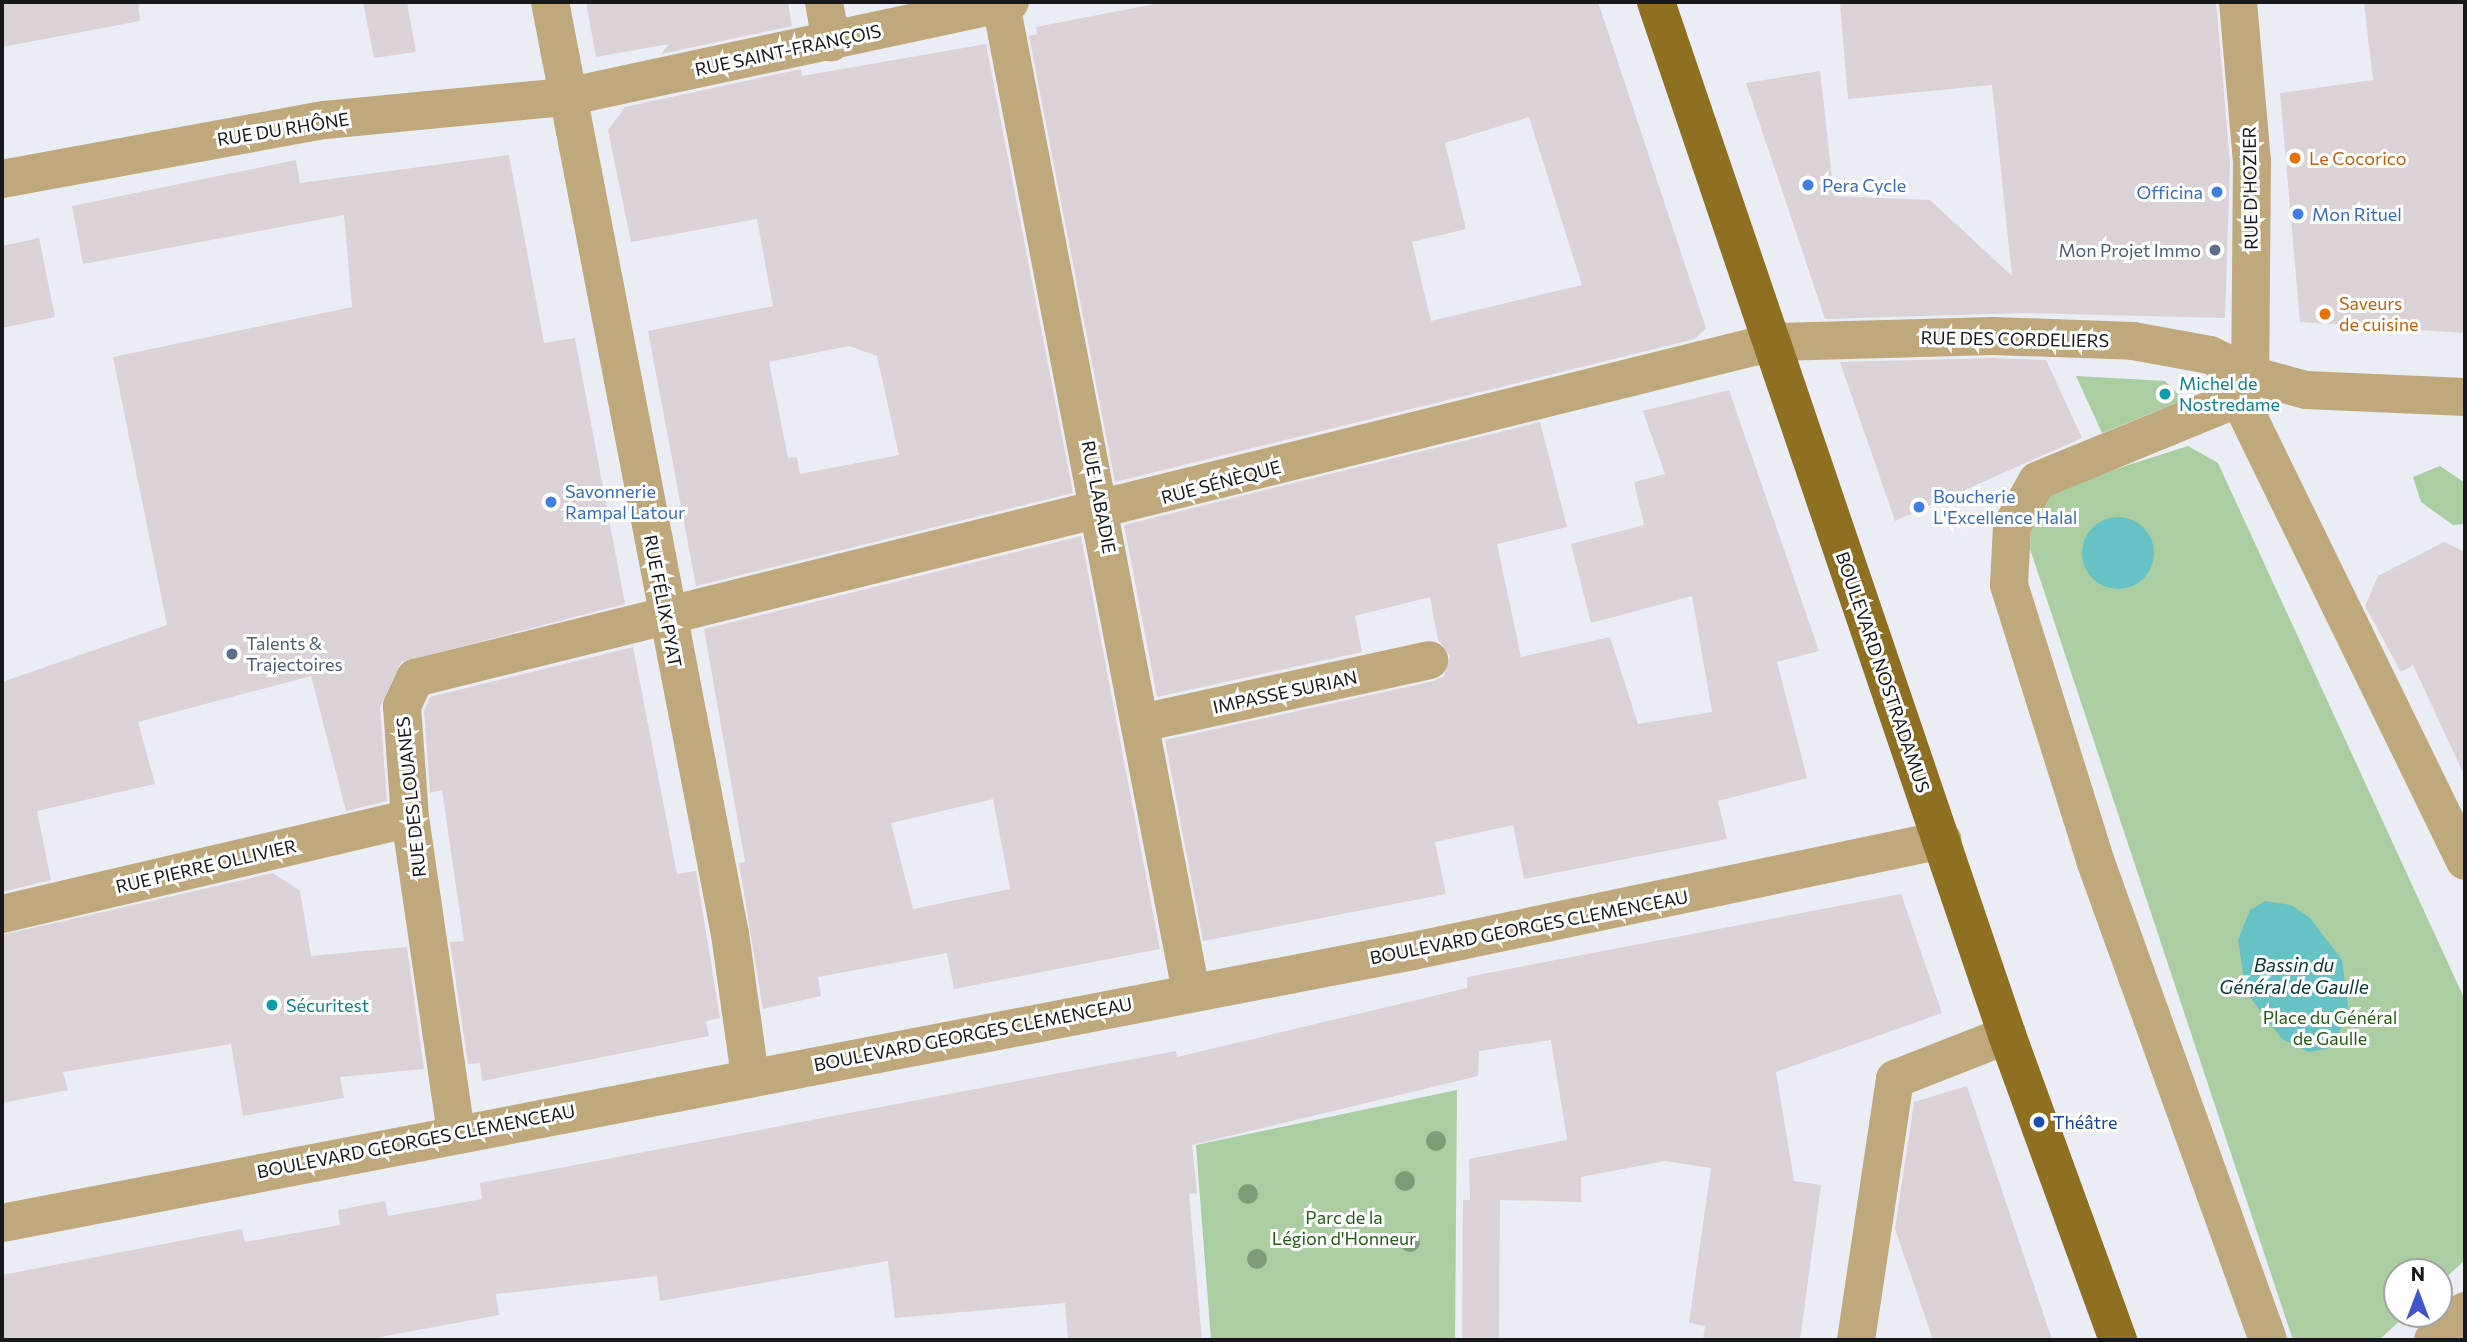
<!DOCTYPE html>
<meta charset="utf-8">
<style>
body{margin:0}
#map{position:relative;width:2467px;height:1342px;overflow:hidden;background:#eaedf4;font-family:Commissioner,sans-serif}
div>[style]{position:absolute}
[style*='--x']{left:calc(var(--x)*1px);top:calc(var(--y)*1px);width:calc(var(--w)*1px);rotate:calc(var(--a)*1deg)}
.green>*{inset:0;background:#aacda1}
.water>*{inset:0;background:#66c2c5}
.round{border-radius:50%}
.building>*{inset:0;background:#dad2d6}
.minor>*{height:38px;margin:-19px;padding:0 19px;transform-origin:19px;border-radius:19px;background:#bfa87b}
.primary>*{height:38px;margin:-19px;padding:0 19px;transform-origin:19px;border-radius:19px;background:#8f6f22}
.trees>*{width:20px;height:20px;margin:-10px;border-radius:50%;background:#7d9d79}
.dots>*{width:19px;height:19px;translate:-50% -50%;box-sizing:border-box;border:4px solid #fff;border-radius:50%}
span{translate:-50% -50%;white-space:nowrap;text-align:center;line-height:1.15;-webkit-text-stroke:6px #fff;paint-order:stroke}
.street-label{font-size:18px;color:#17181b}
.food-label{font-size:18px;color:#c56008}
.left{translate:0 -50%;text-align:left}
.shop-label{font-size:18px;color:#366cbe}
.right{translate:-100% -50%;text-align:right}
.service-label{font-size:18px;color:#4e5e75}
.culture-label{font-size:18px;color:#0d838f}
.park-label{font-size:18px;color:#245c15}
.transit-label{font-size:18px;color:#164399}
.water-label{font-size:19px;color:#083637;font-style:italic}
.frame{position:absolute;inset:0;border:4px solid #17181b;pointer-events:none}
.north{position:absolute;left:2383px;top:1258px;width:70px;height:70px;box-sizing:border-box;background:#fff;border:2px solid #a2a3a4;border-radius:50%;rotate:0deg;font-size:19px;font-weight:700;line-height:28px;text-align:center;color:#17181b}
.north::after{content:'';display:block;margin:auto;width:24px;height:32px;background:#3f55c8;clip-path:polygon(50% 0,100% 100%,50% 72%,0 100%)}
</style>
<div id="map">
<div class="green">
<i style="clip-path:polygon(2076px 376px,2165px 381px,2184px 400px,2102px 433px)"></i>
<i style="clip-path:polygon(2188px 446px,2218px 463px,2465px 1000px,2465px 1260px,2439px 1284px,2439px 1272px,2397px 1272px,2397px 1314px,2407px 1314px,2379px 1340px,2293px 1340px,2030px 549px,2032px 512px,2053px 489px)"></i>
<i style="clip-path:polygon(2440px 466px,2465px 483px,2465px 524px,2453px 525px,2421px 502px,2413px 477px)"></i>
<i style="clip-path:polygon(1457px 1090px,1455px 1340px,1211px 1340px,1196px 1145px)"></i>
</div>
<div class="water">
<i class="round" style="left:2082px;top:517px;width:72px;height:72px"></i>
<i style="clip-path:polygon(2265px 901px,2291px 905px,2310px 918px,2342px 960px,2349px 1014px,2330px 1048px,2309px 1052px,2282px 1039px,2246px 992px,2238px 940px,2250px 910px)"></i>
</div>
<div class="building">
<i style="clip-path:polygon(2px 2px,138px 2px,140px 21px,2px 47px)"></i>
<i style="clip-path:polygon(363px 2px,407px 2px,416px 52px,374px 58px)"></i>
<i style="clip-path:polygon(586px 2px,788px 2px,792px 26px,661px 54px,669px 44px,596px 57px)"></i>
<i style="clip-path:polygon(evenodd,1165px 2px,1598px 2px,1706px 328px,1695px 339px,1115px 482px,1029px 36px,1037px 34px,1036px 27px,1165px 2px,1529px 117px,1582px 285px,1431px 321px,1412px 242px,1466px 229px,1445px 143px,1529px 117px)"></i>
<i style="clip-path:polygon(1840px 2px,2216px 2px,2230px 162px,2225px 318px,2024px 313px,1825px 319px,1746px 83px,1820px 71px,1834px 196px,1930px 200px,2012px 276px,1992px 85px,1848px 99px)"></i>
<i style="clip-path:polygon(2364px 2px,2465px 2px,2465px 333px,2300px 322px,2280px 93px,2373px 80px)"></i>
<i style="clip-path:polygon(evenodd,986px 44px,1073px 493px,696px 586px,648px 331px,773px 306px,757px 219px,631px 242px,608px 130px,625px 107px,801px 69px,802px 76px,986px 44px,849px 346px,877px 356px,899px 455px,800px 474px,797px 457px,788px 458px,769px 362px,849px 346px)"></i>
<i style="clip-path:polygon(509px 155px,544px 343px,575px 338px,625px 604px,401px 662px,380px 707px,387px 801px,346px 811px,311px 676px,138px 722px,155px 784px,37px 811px,51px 880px,2px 892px,2px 682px,167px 625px,113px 357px,352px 307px,344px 215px,83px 264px,72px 206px,296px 160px,300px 183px)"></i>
<i style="clip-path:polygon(39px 238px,55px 317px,2px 328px,2px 246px)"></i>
<i style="clip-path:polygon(1993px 358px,2046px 360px,2082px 438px,1895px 521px,1840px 362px)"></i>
<i style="clip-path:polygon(1729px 390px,1819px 651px,1777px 662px,1807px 778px,1718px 801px,1727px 839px,1524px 879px,1513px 825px,1435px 842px,1446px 894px,1203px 941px,1165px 740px,1434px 681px,1444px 676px,1450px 656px,1438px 640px,1430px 597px,1355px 616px,1362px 652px,1157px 697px,1124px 525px,1540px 422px,1567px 527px,1497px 544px,1521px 657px,1610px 637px,1638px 724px,1712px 712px,1692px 596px,1591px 623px,1571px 544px,1644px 525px,1634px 482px,1665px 474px,1643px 411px)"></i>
<i style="clip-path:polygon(evenodd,1081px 536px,1160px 949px,954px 989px,947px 953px,818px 977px,821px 996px,763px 1009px,739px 863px,745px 862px,704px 629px,1081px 536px,993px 799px,1010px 889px,913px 909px,891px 823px,993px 799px)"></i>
<i style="clip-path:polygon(2444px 542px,2465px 552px,2465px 777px,2413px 665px,2401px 672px,2365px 606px,2378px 576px)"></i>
<i style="clip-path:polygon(633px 647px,677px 874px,696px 871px,720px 1018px,706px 1021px,709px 1036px,482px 1081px,480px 1063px,468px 1064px,450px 942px,464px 941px,442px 790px,430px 793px,424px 710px,430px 697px)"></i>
<i style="clip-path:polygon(273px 873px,300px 891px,311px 956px,407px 947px,424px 1069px,340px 1077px,344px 1098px,243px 1116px,231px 1044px,63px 1072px,68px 1090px,2px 1103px,2px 935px)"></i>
<i style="clip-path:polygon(1901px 894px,1942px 1013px,1776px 1072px,1794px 1181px,1821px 1185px,1800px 1340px,1703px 1340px,1705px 1326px,1689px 1323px,1711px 1168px,1665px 1161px,1581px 1177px,1581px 1202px,1500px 1200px,1499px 1340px,1462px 1340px,1463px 1200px,1470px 1200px,1469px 1159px,1567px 1140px,1551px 1040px,1479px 1051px,1478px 1076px,1192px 1145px,1197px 1193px,1189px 1194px,1202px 1340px,1068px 1340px,1065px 1303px,895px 1318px,888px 1261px,660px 1301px,657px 1276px,496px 1294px,499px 1315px,364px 1340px,2px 1340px,2px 1275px,242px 1229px,245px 1242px,340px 1225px,338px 1210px,385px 1201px,388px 1216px,482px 1199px,480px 1183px,1176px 1051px,1177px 1057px,1467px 988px,1467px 977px)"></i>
<i style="clip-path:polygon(1967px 1086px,2041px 1307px,2052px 1340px,1933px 1340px,1895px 1229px,1914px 1102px)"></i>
</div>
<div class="minor">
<i style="--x:550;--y:2;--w:949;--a:79.07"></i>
<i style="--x:730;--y:934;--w:143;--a:82"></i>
<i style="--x:824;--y:2;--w:41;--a:80.1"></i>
<i style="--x:2238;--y:2;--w:160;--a:85"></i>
<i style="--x:2252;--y:161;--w:214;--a:90.5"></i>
<i style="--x:2250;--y:375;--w:25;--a:116"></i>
<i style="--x:2239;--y:398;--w:515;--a:63.98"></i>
<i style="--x:1001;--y:4;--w:1006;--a:79.11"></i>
<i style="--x:2;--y:179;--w:328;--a:-10.4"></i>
<i style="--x:325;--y:120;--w:242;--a:-5.5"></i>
<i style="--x:566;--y:97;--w:454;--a:-12.1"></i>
<i style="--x:2239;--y:398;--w:218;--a:157.7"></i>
<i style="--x:2037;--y:481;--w:51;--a:119.1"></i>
<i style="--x:2012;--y:526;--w:59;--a:92.9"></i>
<i style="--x:2009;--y:585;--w:288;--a:72.6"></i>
<i style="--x:2095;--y:860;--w:510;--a:70.18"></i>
<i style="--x:1141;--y:723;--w:295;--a:-12.3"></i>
<i style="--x:2;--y:914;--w:419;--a:-13.2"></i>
<i style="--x:456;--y:1133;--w:318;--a:-98.3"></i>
<i style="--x:410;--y:818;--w:112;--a:-94.1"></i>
<i style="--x:402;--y:706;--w:31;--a:-65"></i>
<i style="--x:415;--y:678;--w:1400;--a:-13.89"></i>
<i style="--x:1774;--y:342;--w:219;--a:-1.6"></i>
<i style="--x:1993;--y:336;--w:140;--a:2"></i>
<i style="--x:2133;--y:341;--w:78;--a:10.3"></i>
<i style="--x:2210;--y:355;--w:45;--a:26.6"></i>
<i style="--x:2250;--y:375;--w:58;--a:15"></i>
<i style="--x:2306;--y:390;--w:159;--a:2.5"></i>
<i style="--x:2;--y:1223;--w:1437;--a:-10.91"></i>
<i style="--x:1413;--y:951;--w:541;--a:-11.85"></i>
<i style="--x:1856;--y:1340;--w:264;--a:-81.5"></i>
<i style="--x:1895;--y:1079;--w:120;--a:-21.4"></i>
<i style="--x:2433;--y:1340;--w:43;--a:-42.2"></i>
</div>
<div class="primary">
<i style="--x:1656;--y:2;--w:1091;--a:71.23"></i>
<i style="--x:2007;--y:1035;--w:325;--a:70"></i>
</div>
<div class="trees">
<i style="left:1436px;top:1141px"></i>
<i style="left:1405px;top:1181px"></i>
<i style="left:1248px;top:1194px"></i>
<i style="left:1410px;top:1242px"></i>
<i style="left:1257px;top:1259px"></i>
</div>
<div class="dots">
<i style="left:2295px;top:158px;background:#e8710a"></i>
<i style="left:1808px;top:185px;background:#3f7fe0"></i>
<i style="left:2217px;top:192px;background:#3f7fe0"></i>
<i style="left:2298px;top:214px;background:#3f7fe0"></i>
<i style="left:2215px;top:250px;background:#5c6f8a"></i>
<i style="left:2325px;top:314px;background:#e8710a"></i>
<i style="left:2165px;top:394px;background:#0f9aa8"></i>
<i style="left:551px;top:502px;background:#3f7fe0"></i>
<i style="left:1919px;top:507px;background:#3f7fe0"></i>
<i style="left:232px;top:654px;background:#5c6f8a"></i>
<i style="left:272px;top:1005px;background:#0f9aa8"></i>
<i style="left:2039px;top:1122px;background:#1a4fb4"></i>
</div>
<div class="street-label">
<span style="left:788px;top:50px;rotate:-12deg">RUE SAINT-FRANÇOIS</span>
<span style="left:283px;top:129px;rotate:-9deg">RUE DU RHÔNE</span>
<span style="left:2250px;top:188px;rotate:-91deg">RUE D'HOZIER</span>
<span style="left:2015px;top:339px;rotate:1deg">RUE DES CORDELIERS</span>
<span style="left:1221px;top:482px;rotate:-15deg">RUE SÉNÈQUE</span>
<span style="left:1099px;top:497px;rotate:79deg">RUE LABADIE</span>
<span style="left:663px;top:601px;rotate:79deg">RUE FÉLIX PYAT</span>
<span style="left:1883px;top:672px;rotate:71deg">BOULEVARD NOSTRADAMUS</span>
<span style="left:1285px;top:692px;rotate:-12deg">IMPASSE SURIAN</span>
<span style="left:411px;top:797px;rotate:-96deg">RUE DES LOUANES</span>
<span style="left:206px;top:866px;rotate:-13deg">RUE PIERRE OLLIVIER</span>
<span style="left:1529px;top:927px;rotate:-11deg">BOULEVARD GEORGES CLEMENCEAU</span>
<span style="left:973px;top:1034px;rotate:-11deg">BOULEVARD GEORGES CLEMENCEAU</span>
<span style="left:416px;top:1141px;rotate:-11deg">BOULEVARD GEORGES CLEMENCEAU</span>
</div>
<div class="food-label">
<span class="left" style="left:2309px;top:158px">Le Cocorico</span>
<span class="left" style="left:2339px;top:314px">Saveurs<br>de cuisine</span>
</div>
<div class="shop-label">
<span class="left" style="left:1822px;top:185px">Pera Cycle</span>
<span class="right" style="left:2203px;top:192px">Officina</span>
<span class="left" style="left:2312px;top:214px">Mon Rituel</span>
<span class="left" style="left:565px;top:502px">Savonnerie<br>Rampal Latour</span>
<span class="left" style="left:1933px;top:507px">Boucherie<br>L'Excellence Halal</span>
</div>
<div class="service-label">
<span class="right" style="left:2201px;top:250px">Mon Projet Immo</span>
<span class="left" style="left:246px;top:654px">Talents &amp;<br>Trajectoires</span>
</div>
<div class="culture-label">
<span class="left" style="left:2179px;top:394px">Michel de<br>Nostredame</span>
<span class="left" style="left:286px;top:1005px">Sécuritest</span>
</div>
<div class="park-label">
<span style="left:2330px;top:1028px">Place du Général<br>de Gaulle</span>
<span style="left:1344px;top:1228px">Parc de la<br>Légion d'Honneur</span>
</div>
<div class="transit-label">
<span class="left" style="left:2053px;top:1122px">Théâtre</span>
</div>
<div class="water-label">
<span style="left:2294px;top:976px">Bassin du<br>Général de Gaulle</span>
</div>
<div class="frame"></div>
<div class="north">N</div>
</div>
